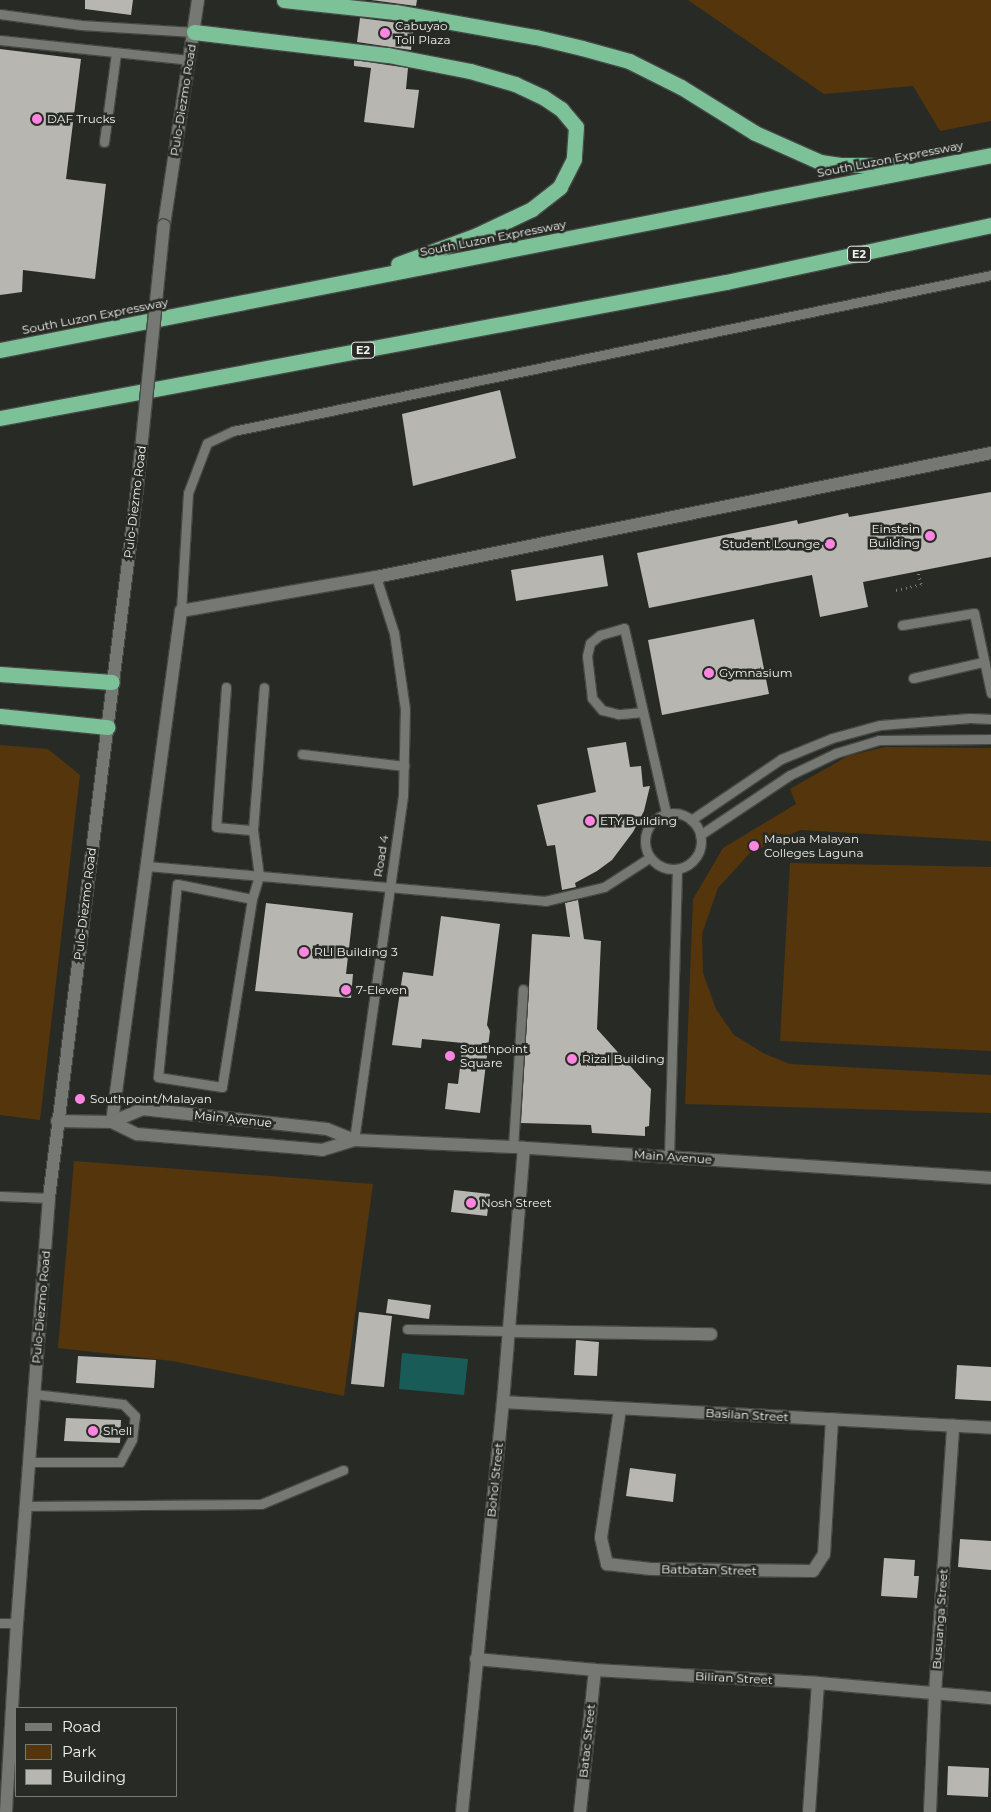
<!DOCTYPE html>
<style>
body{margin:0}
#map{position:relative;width:991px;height:1812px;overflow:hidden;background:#282a26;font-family:Montserrat,sans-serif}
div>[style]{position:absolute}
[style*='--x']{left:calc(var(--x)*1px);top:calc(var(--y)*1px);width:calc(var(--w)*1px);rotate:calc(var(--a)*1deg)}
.green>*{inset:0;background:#55350b}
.water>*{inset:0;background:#195c57}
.building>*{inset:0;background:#b7b6b1}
.path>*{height:3px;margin-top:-1.5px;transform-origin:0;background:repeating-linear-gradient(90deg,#797b78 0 1px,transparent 0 5px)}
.roads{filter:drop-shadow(1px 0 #464845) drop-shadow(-1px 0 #464845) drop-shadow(0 1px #464845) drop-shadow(0 -1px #464845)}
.service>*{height:9px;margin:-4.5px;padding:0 4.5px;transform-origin:4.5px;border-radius:4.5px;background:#767873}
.service>.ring{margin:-4.5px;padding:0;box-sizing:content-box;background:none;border:9px solid #767873;border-radius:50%}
.minor>*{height:12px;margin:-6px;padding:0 6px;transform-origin:6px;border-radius:6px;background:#767873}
.secondary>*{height:12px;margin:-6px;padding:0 6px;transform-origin:6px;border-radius:6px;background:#767873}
.motorway>*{height:15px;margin:-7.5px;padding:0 7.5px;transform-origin:7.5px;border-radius:7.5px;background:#7cc198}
.bridges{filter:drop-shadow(1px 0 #464845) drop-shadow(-1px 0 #464845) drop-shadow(0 1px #464845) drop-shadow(0 -1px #464845)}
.secondary-bridge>*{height:12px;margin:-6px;padding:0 6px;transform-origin:6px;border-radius:6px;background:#767873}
.dots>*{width:14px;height:14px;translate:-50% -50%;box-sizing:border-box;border:2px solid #282a26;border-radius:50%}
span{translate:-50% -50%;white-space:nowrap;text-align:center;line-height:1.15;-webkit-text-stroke:5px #282a26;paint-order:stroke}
.shield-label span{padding:1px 4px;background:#282a26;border:1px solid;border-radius:4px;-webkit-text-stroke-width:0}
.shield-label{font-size:11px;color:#eff1ee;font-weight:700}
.poi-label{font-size:12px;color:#eff1ee}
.left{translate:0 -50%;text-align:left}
.right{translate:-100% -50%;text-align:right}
.street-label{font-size:12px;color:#eff1ee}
.legend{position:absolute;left:15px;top:1707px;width:162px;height:90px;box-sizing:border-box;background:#282a26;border:1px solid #787a76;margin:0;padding:6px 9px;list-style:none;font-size:15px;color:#eff1ee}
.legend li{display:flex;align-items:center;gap:10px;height:25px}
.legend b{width:25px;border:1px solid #787a76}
</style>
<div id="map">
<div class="green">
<i style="clip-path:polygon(688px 0,991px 0,991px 121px,940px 131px,913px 86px,824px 94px)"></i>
<i style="clip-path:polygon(0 745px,48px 749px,80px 775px,40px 1120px,0 1115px)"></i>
<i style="clip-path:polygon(885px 747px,991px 748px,991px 841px,800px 830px,750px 853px,718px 888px,702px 934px,703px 973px,716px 1009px,734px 1035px,765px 1054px,790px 1064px,991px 1075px,991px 1113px,685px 1104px,693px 899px,723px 848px,796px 804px,790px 789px,848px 756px)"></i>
<i style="clip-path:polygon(790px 863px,991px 867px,991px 1051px,780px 1041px)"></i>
<i style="clip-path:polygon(74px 1161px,373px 1184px,344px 1396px,172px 1361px,58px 1348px)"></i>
</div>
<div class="water">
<i style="clip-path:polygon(402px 1353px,468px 1359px,464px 1395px,399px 1389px)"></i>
</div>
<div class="building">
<i style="clip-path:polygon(85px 0,133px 0,131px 15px,85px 9px)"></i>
<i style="clip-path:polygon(371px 0,417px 0,416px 6px)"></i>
<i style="clip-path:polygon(360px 18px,414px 25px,411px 50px,357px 42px)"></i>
<i style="clip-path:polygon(0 49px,81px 59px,66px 179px,106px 184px,95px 279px,23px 270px,22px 292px,0 295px)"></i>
<i style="clip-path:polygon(354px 60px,408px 68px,406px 89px,419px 90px,414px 128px,364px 122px,371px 68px,354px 66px)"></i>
<i style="clip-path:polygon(500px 390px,516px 458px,413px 486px,402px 414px)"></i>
<i style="clip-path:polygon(991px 492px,991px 557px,863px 582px,868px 607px,820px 617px,812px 575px,649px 608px,637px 553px,797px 520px,798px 524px,848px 513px,849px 517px)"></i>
<i style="clip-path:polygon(603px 555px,608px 586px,516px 601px,511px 570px)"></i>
<i style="clip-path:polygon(754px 619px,769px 694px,662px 715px,648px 640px)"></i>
<i style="clip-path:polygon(626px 742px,630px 767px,641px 766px,643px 787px,650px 786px,644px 811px,633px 832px,612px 860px,597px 871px,575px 883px,576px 887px,562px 890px,555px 845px,547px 846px,537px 805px,596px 792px,587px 748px)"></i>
<i style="clip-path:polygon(578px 900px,584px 939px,601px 941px,597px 1029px,651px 1089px,649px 1126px,645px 1127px,645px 1136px,592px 1133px,591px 1125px,521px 1123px,532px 934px,570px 937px,565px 903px)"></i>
<i style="clip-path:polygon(266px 903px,353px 913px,346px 974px,353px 974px,351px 998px,255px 991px)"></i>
<i style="clip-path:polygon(441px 916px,500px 924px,487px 1025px,490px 1031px,480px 1113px,445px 1109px,448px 1083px,458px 1084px,463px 1043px,422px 1039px,421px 1048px,392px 1045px,403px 972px,433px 976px)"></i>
<i style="clip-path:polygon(454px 1190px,490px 1194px,487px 1216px,451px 1212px)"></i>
<i style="clip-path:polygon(388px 1299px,431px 1305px,429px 1319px,386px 1313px)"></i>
<i style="clip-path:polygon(359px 1312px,392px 1316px,384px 1387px,351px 1384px)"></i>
<i style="clip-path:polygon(576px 1340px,599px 1342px,597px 1376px,574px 1375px)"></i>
<i style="clip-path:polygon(78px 1356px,156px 1360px,154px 1388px,76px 1383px)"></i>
<i style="clip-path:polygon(957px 1365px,991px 1367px,991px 1401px,955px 1399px)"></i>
<i style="clip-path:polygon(66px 1418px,121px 1420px,120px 1443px,64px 1441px)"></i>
<i style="clip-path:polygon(630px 1468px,676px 1474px,673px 1502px,626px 1496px)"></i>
<i style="clip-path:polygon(960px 1539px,991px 1541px,991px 1570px,958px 1567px)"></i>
<i style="clip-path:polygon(884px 1558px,915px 1560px,914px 1576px,919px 1576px,917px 1598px,881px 1596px)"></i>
<i style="clip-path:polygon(948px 1766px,989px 1768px,988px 1797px,947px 1795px)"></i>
</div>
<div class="path">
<i style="--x:896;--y:590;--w:26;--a:-13"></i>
<i style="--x:921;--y:584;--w:13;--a:-103"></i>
</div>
<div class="roads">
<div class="service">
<i style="--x:0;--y:14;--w:82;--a:7.7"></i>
<i style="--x:81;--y:25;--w:113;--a:3.5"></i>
<i style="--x:0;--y:40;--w:190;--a:6"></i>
<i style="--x:104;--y:142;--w:90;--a:-82.3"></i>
<i style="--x:181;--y:611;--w:118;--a:-86.6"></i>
<i style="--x:188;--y:493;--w:53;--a:-69.2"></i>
<i style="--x:207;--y:443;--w:29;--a:-25"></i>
<i style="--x:233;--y:431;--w:774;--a:-11.63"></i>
<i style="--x:902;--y:625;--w:73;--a:-9.5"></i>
<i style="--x:974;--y:613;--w:82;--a:78"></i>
<i style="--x:913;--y:678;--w:72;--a:-12.9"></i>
<i style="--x:226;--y:687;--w:140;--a:94.1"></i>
<i style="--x:216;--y:827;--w:37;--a:5"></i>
<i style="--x:253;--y:830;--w:46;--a:82.6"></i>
<i style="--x:259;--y:876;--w:24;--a:107"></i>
<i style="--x:252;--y:899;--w:190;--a:99.1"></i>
<i style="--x:222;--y:1087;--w:65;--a:-171.1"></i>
<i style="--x:158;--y:1077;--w:194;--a:-84.4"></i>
<i style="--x:177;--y:884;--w:76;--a:11.3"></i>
<i style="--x:643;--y:712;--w:25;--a:175"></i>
<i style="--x:618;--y:714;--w:16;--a:-166"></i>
<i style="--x:602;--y:710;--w:16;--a:-130"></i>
<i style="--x:592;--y:698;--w:42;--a:-96.8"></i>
<i style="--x:587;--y:656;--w:13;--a:-77"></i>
<i style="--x:590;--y:643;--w:13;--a:-39"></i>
<i style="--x:600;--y:635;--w:25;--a:-16"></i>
<i style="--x:624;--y:628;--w:190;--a:77.2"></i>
<i style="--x:302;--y:754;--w:103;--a:6.7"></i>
<i class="ring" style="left:645px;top:813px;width:47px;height:47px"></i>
<i style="--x:691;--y:820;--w:109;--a:-34.1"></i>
<i style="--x:781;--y:759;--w:55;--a:-22.4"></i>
<i style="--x:832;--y:738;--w:50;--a:-15.2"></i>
<i style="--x:880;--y:725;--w:90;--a:-4.4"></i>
<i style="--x:970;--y:718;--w:21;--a:3"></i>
<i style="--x:253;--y:830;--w:143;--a:-85.6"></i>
<i style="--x:700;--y:835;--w:108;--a:-33.7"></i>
<i style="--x:790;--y:775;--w:51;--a:-25.6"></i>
<i style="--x:836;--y:753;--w:45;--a:-16.8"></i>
<i style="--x:879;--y:740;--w:112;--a:-0.5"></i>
<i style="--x:147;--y:866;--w:400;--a:5"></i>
<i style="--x:545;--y:901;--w:61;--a:-13.3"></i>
<i style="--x:604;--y:887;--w:54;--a:-32.8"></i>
<i style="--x:354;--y:1140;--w:348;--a:-81.9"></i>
<i style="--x:403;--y:795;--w:86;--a:-88.7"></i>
<i style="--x:405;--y:709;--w:77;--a:-98.2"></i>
<i style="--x:394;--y:633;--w:59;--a:-107.8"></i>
<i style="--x:513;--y:1147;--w:158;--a:-86.4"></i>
<i style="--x:669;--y:1157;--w:288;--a:-88.4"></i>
<i style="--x:0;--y:1196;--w:49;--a:2.3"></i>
<i style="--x:407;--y:1329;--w:102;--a:1.1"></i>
<i style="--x:29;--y:1462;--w:91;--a:0"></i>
<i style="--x:120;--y:1462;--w:26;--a:-62"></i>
<i style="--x:132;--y:1439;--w:23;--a:-83"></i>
<i style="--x:135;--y:1416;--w:17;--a:-135"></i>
<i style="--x:123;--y:1404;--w:90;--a:-173.6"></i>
<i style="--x:25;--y:1506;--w:236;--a:-0.5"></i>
<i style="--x:261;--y:1504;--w:89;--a:-22.5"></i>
<i style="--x:0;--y:1623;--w:17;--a:0"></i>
</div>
<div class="minor">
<i style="--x:57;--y:1121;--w:55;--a:1"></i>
<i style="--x:112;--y:1122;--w:28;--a:26"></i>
<i style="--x:137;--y:1134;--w:186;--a:4.9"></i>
<i style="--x:322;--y:1150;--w:34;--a:-17"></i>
<i style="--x:354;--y:1140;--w:159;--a:2.5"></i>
<i style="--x:513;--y:1147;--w:479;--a:3.7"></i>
<i style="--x:112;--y:1122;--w:516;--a:-82.31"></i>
<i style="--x:181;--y:611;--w:198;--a:-9.9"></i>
<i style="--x:376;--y:577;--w:627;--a:-11.4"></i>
<i style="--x:112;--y:1122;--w:33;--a:-23"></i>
<i style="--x:142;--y:1109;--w:186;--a:6.2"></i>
<i style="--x:327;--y:1129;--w:29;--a:22"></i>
<i style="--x:509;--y:1331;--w:202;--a:0.9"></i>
<i style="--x:503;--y:1402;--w:489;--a:3"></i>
<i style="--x:620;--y:1409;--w:130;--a:98.4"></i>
<i style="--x:601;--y:1538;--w:27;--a:77"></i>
<i style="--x:607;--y:1564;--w:44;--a:6.5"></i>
<i style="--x:651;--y:1569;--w:162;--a:0.7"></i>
<i style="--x:813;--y:1571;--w:20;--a:-57"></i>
<i style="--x:824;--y:1554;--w:135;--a:-86.6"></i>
<i style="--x:476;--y:1659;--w:120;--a:5.3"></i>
<i style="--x:595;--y:1670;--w:223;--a:3.3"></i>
<i style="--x:818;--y:1683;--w:174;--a:5"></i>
<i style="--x:462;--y:1812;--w:412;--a:-84.3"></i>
<i style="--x:503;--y:1402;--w:255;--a:-85.3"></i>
<i style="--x:580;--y:1812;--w:143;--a:-84"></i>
<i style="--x:809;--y:1812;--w:129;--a:-86"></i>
<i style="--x:930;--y:1812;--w:119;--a:-87.6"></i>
<i style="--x:935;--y:1693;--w:268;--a:-86.1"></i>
</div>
<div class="secondary">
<i style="--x:164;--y:225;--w:228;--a:-81.4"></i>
<i style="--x:6;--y:1812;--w:189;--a:-86.7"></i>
<i style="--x:17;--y:1623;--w:426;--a:-85.7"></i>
<i style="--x:49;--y:1198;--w:714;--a:-82.92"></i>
</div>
<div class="motorway">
<i style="--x:284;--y:0;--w:112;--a:6.2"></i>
<i style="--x:395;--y:12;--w:143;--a:10.1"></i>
<i style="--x:536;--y:37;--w:47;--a:13.4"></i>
<i style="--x:582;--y:48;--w:49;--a:15.5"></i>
<i style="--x:629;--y:61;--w:58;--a:26.6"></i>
<i style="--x:681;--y:87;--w:87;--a:31.9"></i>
<i style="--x:755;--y:133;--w:71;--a:24"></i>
<i style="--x:820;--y:162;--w:22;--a:8"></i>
<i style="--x:842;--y:165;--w:61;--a:0"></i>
<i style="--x:194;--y:32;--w:195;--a:6.8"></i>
<i style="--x:388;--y:55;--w:84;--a:11"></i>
<i style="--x:470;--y:71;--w:47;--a:16.1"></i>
<i style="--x:515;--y:84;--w:31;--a:25"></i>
<i style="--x:543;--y:97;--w:22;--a:34"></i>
<i style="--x:561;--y:109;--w:23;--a:50"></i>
<i style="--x:576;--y:127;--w:32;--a:94"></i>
<i style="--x:574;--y:159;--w:31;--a:117"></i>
<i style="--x:560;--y:187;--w:36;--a:142"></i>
<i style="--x:532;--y:209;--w:61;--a:154.7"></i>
<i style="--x:477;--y:235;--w:84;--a:159.8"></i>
<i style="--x:0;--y:350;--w:1010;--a:-11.13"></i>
<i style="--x:0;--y:418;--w:739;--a:-10.61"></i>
<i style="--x:726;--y:282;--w:271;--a:-12.1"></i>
<i style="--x:0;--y:674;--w:112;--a:4.1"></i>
<i style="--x:0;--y:716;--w:108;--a:5.9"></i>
</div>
</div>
<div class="bridges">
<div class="secondary-bridge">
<i style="--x:137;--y:489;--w:265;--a:-84.2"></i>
</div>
</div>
<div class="dots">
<i style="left:385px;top:33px;background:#fe85e0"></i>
<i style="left:37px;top:119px;background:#fe85e0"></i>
<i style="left:930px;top:536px;background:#fe85e0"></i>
<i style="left:830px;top:544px;background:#fe85e0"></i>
<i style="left:709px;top:673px;background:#fe85e0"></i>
<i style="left:590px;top:821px;background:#fe85e0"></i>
<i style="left:754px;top:846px;background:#fe85e0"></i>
<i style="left:304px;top:952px;background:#fe85e0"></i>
<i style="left:346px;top:990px;background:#fe85e0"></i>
<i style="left:450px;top:1056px;background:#fe85e0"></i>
<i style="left:572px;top:1059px;background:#fe85e0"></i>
<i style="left:80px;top:1099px;background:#fe85e0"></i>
<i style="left:471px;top:1203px;background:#fe85e0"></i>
<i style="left:93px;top:1431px;background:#fe85e0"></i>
</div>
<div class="shield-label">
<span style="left:859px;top:254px">E2</span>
<span style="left:363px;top:350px">E2</span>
</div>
<div class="poi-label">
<span class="left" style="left:395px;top:33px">Cabuyao<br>Toll Plaza</span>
<span class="left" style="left:47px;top:119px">DAF Trucks</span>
<span class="right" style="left:920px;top:536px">Einstein<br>Building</span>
<span class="right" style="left:820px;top:544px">Student Lounge</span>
<span class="left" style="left:719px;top:673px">Gymnasium</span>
<span class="left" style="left:600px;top:821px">ETY Building</span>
<span class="left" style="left:764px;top:846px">Mapua Malayan<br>Colleges Laguna</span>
<span class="left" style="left:314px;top:952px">RLI Building 3</span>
<span class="left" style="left:356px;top:990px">7-Eleven</span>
<span class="left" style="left:460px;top:1056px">Southpoint<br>Square</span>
<span class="left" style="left:582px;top:1059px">Rizal Building</span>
<span class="left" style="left:90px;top:1099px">Southpoint/Malayan</span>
<span class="left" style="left:481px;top:1203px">Nosh Street</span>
<span class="left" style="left:103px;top:1431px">Shell</span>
</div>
<div class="street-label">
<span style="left:183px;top:100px;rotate:-81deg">Pulo-Diezmo Road</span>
<span style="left:890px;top:159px;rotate:-11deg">South Luzon Expressway</span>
<span style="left:493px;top:238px;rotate:-11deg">South Luzon Expressway</span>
<span style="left:95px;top:316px;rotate:-11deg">South Luzon Expressway</span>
<span style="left:135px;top:502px;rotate:-83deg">Pulo-Diezmo Road</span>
<span style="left:381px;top:856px;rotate:-81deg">Road 4</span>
<span style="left:85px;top:904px;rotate:-83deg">Pulo-Diezmo Road</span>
<span style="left:233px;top:1119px;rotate:6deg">Main Avenue</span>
<span style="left:673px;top:1157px;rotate:4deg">Main Avenue</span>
<span style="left:41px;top:1307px;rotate:-85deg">Pulo-Diezmo Road</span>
<span style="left:747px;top:1415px;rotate:3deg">Basilan Street</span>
<span style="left:495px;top:1480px;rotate:-84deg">Bohol Street</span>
<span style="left:709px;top:1570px;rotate:1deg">Batbatan Street</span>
<span style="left:940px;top:1619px;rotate:-86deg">Busuanga Street</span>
<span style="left:734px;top:1678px;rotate:3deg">Biliran Street</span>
<span style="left:587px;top:1741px;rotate:-84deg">Batac Street</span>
</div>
<ul class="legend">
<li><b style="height:6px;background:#767873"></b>Road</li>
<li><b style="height:14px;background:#55350b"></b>Park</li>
<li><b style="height:14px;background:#b7b6b1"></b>Building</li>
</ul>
</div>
